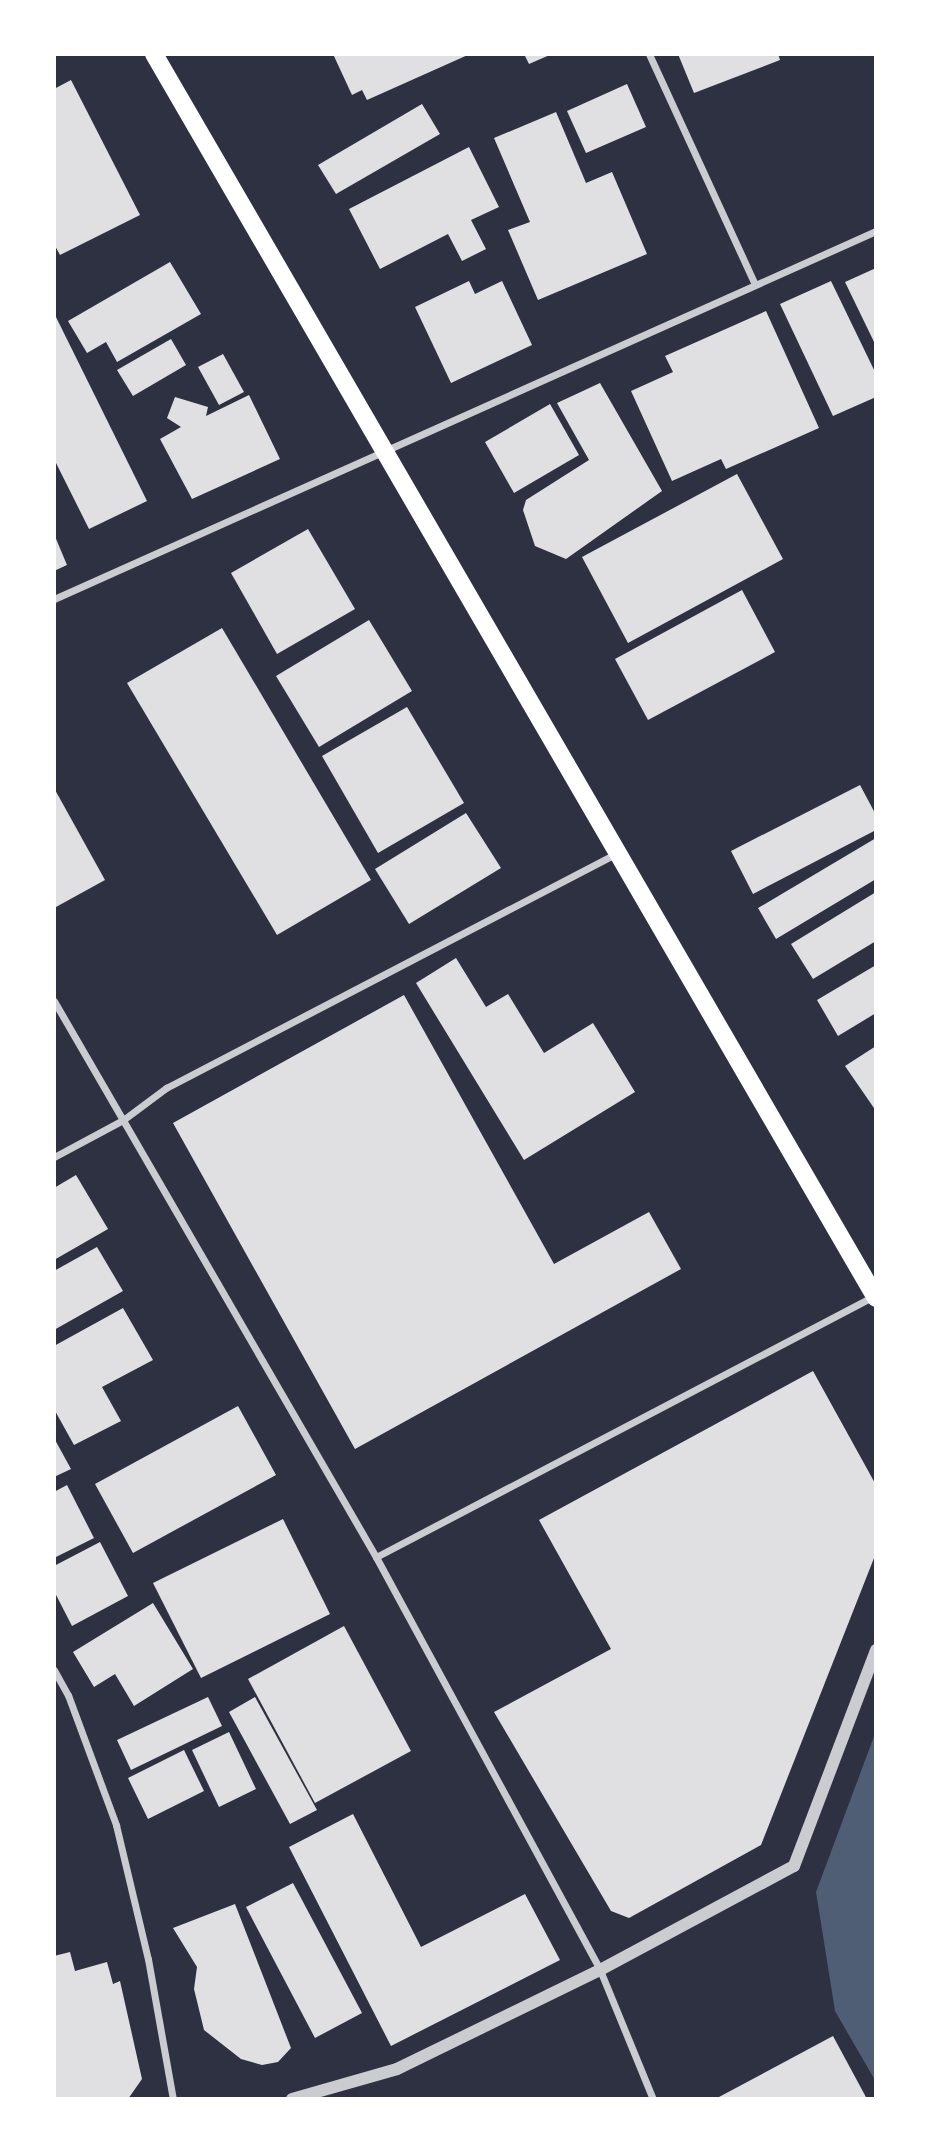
<!DOCTYPE html>
<style>
body{margin:0}
#map{position:relative;width:930px;height:2153px;overflow:hidden;background:#2d3142;font-family:Lora,serif}
div>[style]{position:absolute}
[style*='--x']{left:calc(var(--x)*1px);top:calc(var(--y)*1px);width:calc(var(--w)*1px);rotate:calc(var(--a)*1deg)}
.water>*{inset:0;background:#4f5d75}
.building>*{inset:0;background:#e0e0e3}
.minor>*{height:7px;margin:-3.5px;padding:0 3.5px;transform-origin:3.5px;border-radius:3.5px;background:#caccd0}
.tertiary>*{height:12px;margin:-6px;padding:0 6px;transform-origin:6px;border-radius:6px;background:#caccd0}
.primary>*{height:18px;margin:-9px;padding:0 9px;transform-origin:9px;border-radius:9px;background:#fff}
span{translate:-50% -50%;white-space:nowrap;text-align:center;line-height:1.15;-webkit-text-stroke:7px #fff;paint-order:stroke}
.frame{position:absolute;inset:0;border:56px solid #fff;pointer-events:none}
</style>
<div id="map">
<div class="water">
<i style="clip-path:polygon(876px 1731px,876px 2082px,835px 2011px,816px 1892px)"></i>
</div>
<div class="building">
<i style="clip-path:polygon(333px 54px,470px 54px,367px 100px,362px 90px,352px 95px)"></i>
<i style="clip-path:polygon(524px 54px,552px 54px,529px 64px)"></i>
<i style="clip-path:polygon(678px 54px,778px 54px,780px 60px,694px 93px)"></i>
<i style="clip-path:polygon(71px 80px,140px 215px,60px 255px,54px 244px,54px 89px)"></i>
<i style="clip-path:polygon(627px 84px,646px 127px,586px 153px,567px 111px)"></i>
<i style="clip-path:polygon(422px 104px,440px 134px,336px 194px,318px 165px)"></i>
<i style="clip-path:polygon(556px 112px,586px 183px,612px 172px,647px 254px,538px 300px,508px 230px,530px 222px,494px 138px)"></i>
<i style="clip-path:polygon(469px 147px,499px 207px,471px 220px,486px 249px,462px 261px,448px 234px,380px 269px,349px 209px)"></i>
<i style="clip-path:polygon(170px 262px,201px 314px,117px 362px,106px 342px,87px 353px,68px 321px)"></i>
<i style="clip-path:polygon(876px 268px,876px 346px,845px 282px)"></i>
<i style="clip-path:polygon(469px 281px,475px 294px,502px 281px,532px 345px,451px 383px,415px 307px)"></i>
<i style="clip-path:polygon(831px 281px,876px 374px,876px 397px,833px 416px,780px 304px)"></i>
<i style="clip-path:polygon(766px 311px,819px 428px,726px 469px,721px 459px,672px 481px,631px 391px,673px 372px,665px 356px)"></i>
<i style="clip-path:polygon(54px 313px,147px 501px,89px 529px,54px 459px)"></i>
<i style="clip-path:polygon(171px 339px,186px 365px,133px 396px,117px 370px)"></i>
<i style="clip-path:polygon(223px 354px,244px 392px,219px 405px,198px 367px)"></i>
<i style="clip-path:polygon(600px 383px,662px 491px,566px 559px,535px 546px,523px 510px,526px 500px,589px 460px,557px 403px)"></i>
<i style="clip-path:polygon(249px 395px,280px 459px,192px 499px,160px 439px,181px 427px,167px 418px,175px 397px,208px 407px,206px 416px)"></i>
<i style="clip-path:polygon(550px 404px,579px 455px,514px 493px,485px 442px)"></i>
<i style="clip-path:polygon(737px 474px,783px 559px,628px 643px,582px 557px)"></i>
<i style="clip-path:polygon(308px 529px,355px 609px,277px 654px,231px 573px)"></i>
<i style="clip-path:polygon(54px 534px,67px 565px,54px 571px)"></i>
<i style="clip-path:polygon(742px 590px,775px 652px,648px 720px,615px 659px)"></i>
<i style="clip-path:polygon(369px 620px,412px 691px,319px 747px,276px 676px)"></i>
<i style="clip-path:polygon(222px 628px,371px 880px,277px 935px,127px 683px)"></i>
<i style="clip-path:polygon(407px 707px,464px 803px,378px 853px,322px 756px)"></i>
<i style="clip-path:polygon(860px 785px,876px 815px,876px 830px,753px 894px,731px 851px)"></i>
<i style="clip-path:polygon(54px 788px,105px 880px,56px 907px,54px 904px)"></i>
<i style="clip-path:polygon(466px 813px,501px 868px,409px 924px,375px 869px)"></i>
<i style="clip-path:polygon(876px 838px,876px 879px,776px 939px,758px 908px)"></i>
<i style="clip-path:polygon(876px 892px,876px 941px,813px 979px,791px 944px)"></i>
<i style="clip-path:polygon(456px 958px,486px 1007px,508px 994px,544px 1053px,593px 1023px,635px 1092px,524px 1160px,416px 983px)"></i>
<i style="clip-path:polygon(876px 965px,876px 1013px,838px 1036px,817px 1000px)"></i>
<i style="clip-path:polygon(404px 995px,554px 1264px,649px 1212px,681px 1269px,355px 1449px,173px 1123px)"></i>
<i style="clip-path:polygon(876px 1046px,876px 1111px,845px 1066px)"></i>
<i style="clip-path:polygon(76px 1175px,108px 1229px,54px 1260px,54px 1188px)"></i>
<i style="clip-path:polygon(97px 1247px,123px 1291px,54px 1330px,54px 1271px)"></i>
<i style="clip-path:polygon(123px 1308px,153px 1360px,102px 1387px,121px 1421px,74px 1445px,54px 1409px,54px 1346px)"></i>
<i style="clip-path:polygon(813px 1371px,876px 1485px,876px 1553px,761px 1845px,629px 1918px,611px 1911px,494px 1712px,611px 1649px,539px 1520px)"></i>
<i style="clip-path:polygon(238px 1406px,276px 1475px,133px 1553px,95px 1484px)"></i>
<i style="clip-path:polygon(54px 1438px,71px 1469px,54px 1477px)"></i>
<i style="clip-path:polygon(67px 1485px,94px 1538px,54px 1558px,54px 1492px)"></i>
<i style="clip-path:polygon(283px 1519px,330px 1614px,201px 1678px,153px 1583px)"></i>
<i style="clip-path:polygon(100px 1542px,128px 1596px,72px 1626px,54px 1591px,54px 1566px)"></i>
<i style="clip-path:polygon(153px 1603px,193px 1669px,134px 1706px,115px 1674px,94px 1687px,73px 1652px)"></i>
<i style="clip-path:polygon(344px 1626px,411px 1751px,315px 1803px,248px 1679px)"></i>
<i style="clip-path:polygon(208px 1697px,222px 1726px,131px 1770px,117px 1740px)"></i>
<i style="clip-path:polygon(255px 1697px,317px 1810px,290px 1824px,229px 1712px)"></i>
<i style="clip-path:polygon(229px 1732px,256px 1789px,219px 1807px,192px 1750px)"></i>
<i style="clip-path:polygon(184px 1750px,204px 1791px,148px 1819px,128px 1778px)"></i>
<i style="clip-path:polygon(353px 1814px,421px 1947px,525px 1894px,560px 1960px,391px 2046px,289px 1847px)"></i>
<i style="clip-path:polygon(293px 1883px,362px 2013px,315px 2038px,246px 1907px)"></i>
<i style="clip-path:polygon(235px 1904px,291px 2048px,278px 2062px,262px 2065px,241px 2059px,204px 2030px,194px 1989px,197px 1967px,173px 1928px)"></i>
<i style="clip-path:polygon(70px 1952px,75px 1971px,107px 1962px,113px 1984px,120px 1981px,142px 2079px,128px 2099px,54px 2099px,54px 1956px)"></i>
<i style="clip-path:polygon(833px 2036px,867px 2099px,720px 2099px,719px 2097px)"></i>
</div>
<div class="minor">
<i style="--x:649;--y:54;--w:253;--a:65.3"></i>
<i style="--x:54;--y:599;--w:901;--a:-24.12"></i>
<i style="--x:54;--y:1001;--w:643;--a:59.92"></i>
<i style="--x:376;--y:1557;--w:470;--a:61.5"></i>
<i style="--x:600;--y:1970;--w:139;--a:67.7"></i>
<i style="--x:54;--y:1157;--w:78;--a:-28.2"></i>
<i style="--x:123;--y:1120;--w:54;--a:-36.7"></i>
<i style="--x:166;--y:1088;--w:509;--a:-27.52"></i>
<i style="--x:376;--y:1557;--w:562;--a:-27.66"></i>
<i style="--x:54;--y:1670;--w:29;--a:61"></i>
<i style="--x:68;--y:1695;--w:139;--a:69.7"></i>
<i style="--x:116;--y:1825;--w:138;--a:76.6"></i>
<i style="--x:148;--y:1959;--w:142;--a:79.9"></i>
</div>
<div class="tertiary">
<i style="--x:292;--y:2099;--w:109;--a:-15.9"></i>
<i style="--x:397;--y:2069;--w:226;--a:-26"></i>
<i style="--x:600;--y:1970;--w:220;--a:-28.2"></i>
<i style="--x:794;--y:1866;--w:231;--a:-69.2"></i>
</div>
<div class="primary">
<i style="--x:154;--y:54;--w:1438;--a:59.87"></i>
</div>
<div class="frame"></div>
</div>
